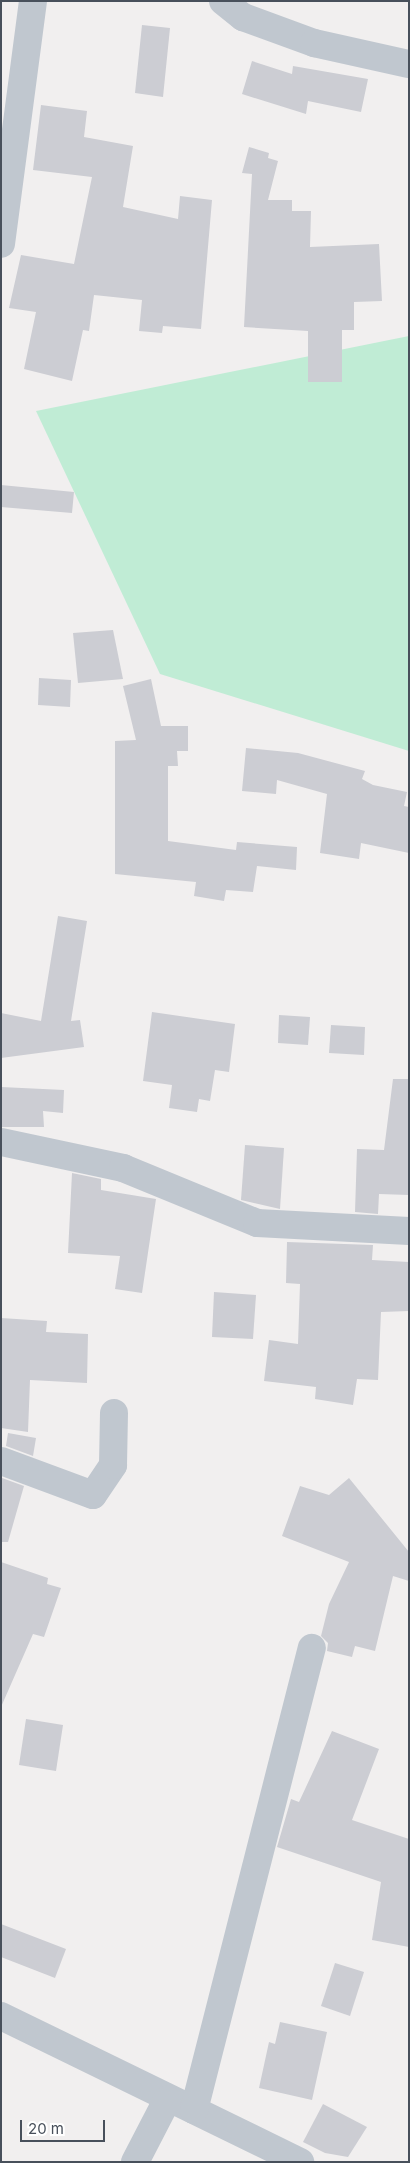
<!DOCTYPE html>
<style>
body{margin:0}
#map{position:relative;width:410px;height:2163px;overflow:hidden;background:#f1efef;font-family:Inter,sans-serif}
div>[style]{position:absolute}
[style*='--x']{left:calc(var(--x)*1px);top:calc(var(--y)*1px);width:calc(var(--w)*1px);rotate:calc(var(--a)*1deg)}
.green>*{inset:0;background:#c0ecd5}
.building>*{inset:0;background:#cccdd3}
.street>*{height:28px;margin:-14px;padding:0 14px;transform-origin:14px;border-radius:14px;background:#c0c7cf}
span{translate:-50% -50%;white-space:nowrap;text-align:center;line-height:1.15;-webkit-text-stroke:4px #fff;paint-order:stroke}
.frame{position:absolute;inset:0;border:2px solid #48505b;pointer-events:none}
.scale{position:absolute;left:20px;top:2120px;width:85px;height:22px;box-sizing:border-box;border:2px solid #48505b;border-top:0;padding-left:6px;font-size:15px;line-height:18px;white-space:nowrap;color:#48505b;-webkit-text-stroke:4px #fff;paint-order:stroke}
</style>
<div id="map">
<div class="green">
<i style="clip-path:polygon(409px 336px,409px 751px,160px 674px,36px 411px)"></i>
</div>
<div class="building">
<i style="clip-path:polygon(142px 25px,170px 28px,163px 97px,135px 93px)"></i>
<i style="clip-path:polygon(252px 61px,292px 74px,293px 66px,368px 79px,361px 112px,308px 101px,306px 114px,242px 94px)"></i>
<i style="clip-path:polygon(41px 105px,87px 111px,84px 137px,133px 146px,123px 207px,178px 219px,180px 196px,212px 200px,201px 329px,163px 326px,162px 333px,139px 331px,142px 300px,94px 295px,89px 331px,83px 330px,72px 381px,24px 369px,36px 312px,9px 308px,21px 255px,74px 264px,92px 177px,33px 170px)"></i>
<i style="clip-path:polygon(249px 147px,269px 153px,268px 158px,278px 161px,268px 200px,292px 200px,292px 211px,311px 211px,310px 247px,379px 244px,382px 301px,354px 302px,354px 330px,342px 330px,342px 382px,308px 382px,308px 331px,244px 327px,252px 174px,242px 173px)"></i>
<i style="clip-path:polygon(1px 485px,74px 492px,72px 513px,1px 507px)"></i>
<i style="clip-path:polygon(113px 630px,123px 679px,78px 683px,73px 633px)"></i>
<i style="clip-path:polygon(39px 678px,71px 680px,70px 707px,38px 705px)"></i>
<i style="clip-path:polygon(151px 679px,161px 726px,188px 726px,188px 751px,177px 751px,178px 766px,168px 766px,168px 841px,236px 850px,237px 842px,297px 847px,296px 870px,257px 866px,253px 892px,226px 890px,224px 901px,194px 896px,196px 882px,115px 874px,115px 741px,136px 740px,123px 686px)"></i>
<i style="clip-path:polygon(246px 748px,298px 753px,365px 771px,362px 779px,373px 785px,407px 792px,404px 806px,409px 807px,409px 853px,361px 843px,359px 859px,320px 853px,327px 794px,277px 780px,276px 794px,242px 791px)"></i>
<i style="clip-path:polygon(58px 916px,87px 921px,71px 1021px,80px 1020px,84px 1047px,1px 1058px,1px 1013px,41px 1021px)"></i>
<i style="clip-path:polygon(152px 1012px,235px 1024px,229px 1072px,215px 1070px,210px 1101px,199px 1099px,197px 1112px,169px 1108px,172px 1085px,143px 1081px)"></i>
<i style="clip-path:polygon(279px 1015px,310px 1017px,308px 1045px,278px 1043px)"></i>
<i style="clip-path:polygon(331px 1025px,365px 1027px,364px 1055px,329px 1053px)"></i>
<i style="clip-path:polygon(393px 1079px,409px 1079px,409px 1195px,379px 1194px,378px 1214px,355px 1212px,357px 1149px,384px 1150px)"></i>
<i style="clip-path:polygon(1px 1087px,64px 1090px,63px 1113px,43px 1111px,44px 1127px,1px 1127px)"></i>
<i style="clip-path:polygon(245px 1145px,284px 1148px,280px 1209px,241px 1200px)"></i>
<i style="clip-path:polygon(72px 1173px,101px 1179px,101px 1190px,156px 1199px,142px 1293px,115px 1289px,120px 1256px,68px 1253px)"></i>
<i style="clip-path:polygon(287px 1242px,373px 1245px,372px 1260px,409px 1262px,409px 1311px,381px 1312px,378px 1380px,357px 1379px,353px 1405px,315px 1399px,316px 1387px,264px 1381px,269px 1340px,298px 1344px,300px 1284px,286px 1283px)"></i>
<i style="clip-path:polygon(214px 1292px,256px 1295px,253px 1339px,212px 1337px)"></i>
<i style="clip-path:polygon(1px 1318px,47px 1321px,46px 1332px,88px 1334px,87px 1383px,30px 1380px,28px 1432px,1px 1428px)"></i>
<i style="clip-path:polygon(8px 1433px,36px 1438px,33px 1456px,6px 1446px)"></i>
<i style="clip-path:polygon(2px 1478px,24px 1486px,8px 1542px,1px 1542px)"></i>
<i style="clip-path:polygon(349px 1478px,409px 1552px,409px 1581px,393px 1576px,375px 1651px,355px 1646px,352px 1657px,327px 1651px,328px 1643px,321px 1636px,329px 1604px,349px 1562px,282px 1536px,300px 1486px,329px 1495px)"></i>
<i style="clip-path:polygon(1px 1562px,48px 1578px,47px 1584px,61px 1588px,44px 1637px,33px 1634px,1px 1707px)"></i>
<i style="clip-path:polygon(26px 1719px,63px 1725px,56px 1771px,19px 1765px)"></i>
<i style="clip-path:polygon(332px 1731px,379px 1749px,352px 1820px,409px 1839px,409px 1947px,372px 1940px,381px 1882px,277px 1847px,291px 1799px,299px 1802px)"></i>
<i style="clip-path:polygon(1px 1924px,66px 1949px,55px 1978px,1px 1957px)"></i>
<i style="clip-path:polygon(335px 1963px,364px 1972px,350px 2016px,321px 2006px)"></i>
<i style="clip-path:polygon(280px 2022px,327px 2032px,312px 2100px,259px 2088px,269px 2042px,275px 2044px)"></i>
<i style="clip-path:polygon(323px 2104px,367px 2127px,348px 2157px,325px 2153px,303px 2142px)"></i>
</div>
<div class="street">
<i style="--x:223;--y:1;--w:26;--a:39"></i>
<i style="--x:243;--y:17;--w:76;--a:20.1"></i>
<i style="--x:314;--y:43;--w:97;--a:12.5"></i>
<i style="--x:1;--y:244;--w:245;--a:-82.5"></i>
<i style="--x:1;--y:1142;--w:125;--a:12"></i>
<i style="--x:123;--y:1168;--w:145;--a:22.3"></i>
<i style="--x:257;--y:1223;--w:152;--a:3"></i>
<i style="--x:1;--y:1461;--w:98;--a:20.3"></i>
<i style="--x:93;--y:1495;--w:36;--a:-56"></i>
<i style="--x:113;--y:1465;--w:52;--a:-88.9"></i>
<i style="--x:1;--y:2016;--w:333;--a:26"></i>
<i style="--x:194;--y:2110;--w:477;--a:-75.7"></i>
<i style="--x:135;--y:2162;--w:70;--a:-62.7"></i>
</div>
<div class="frame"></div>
<div class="scale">20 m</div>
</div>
